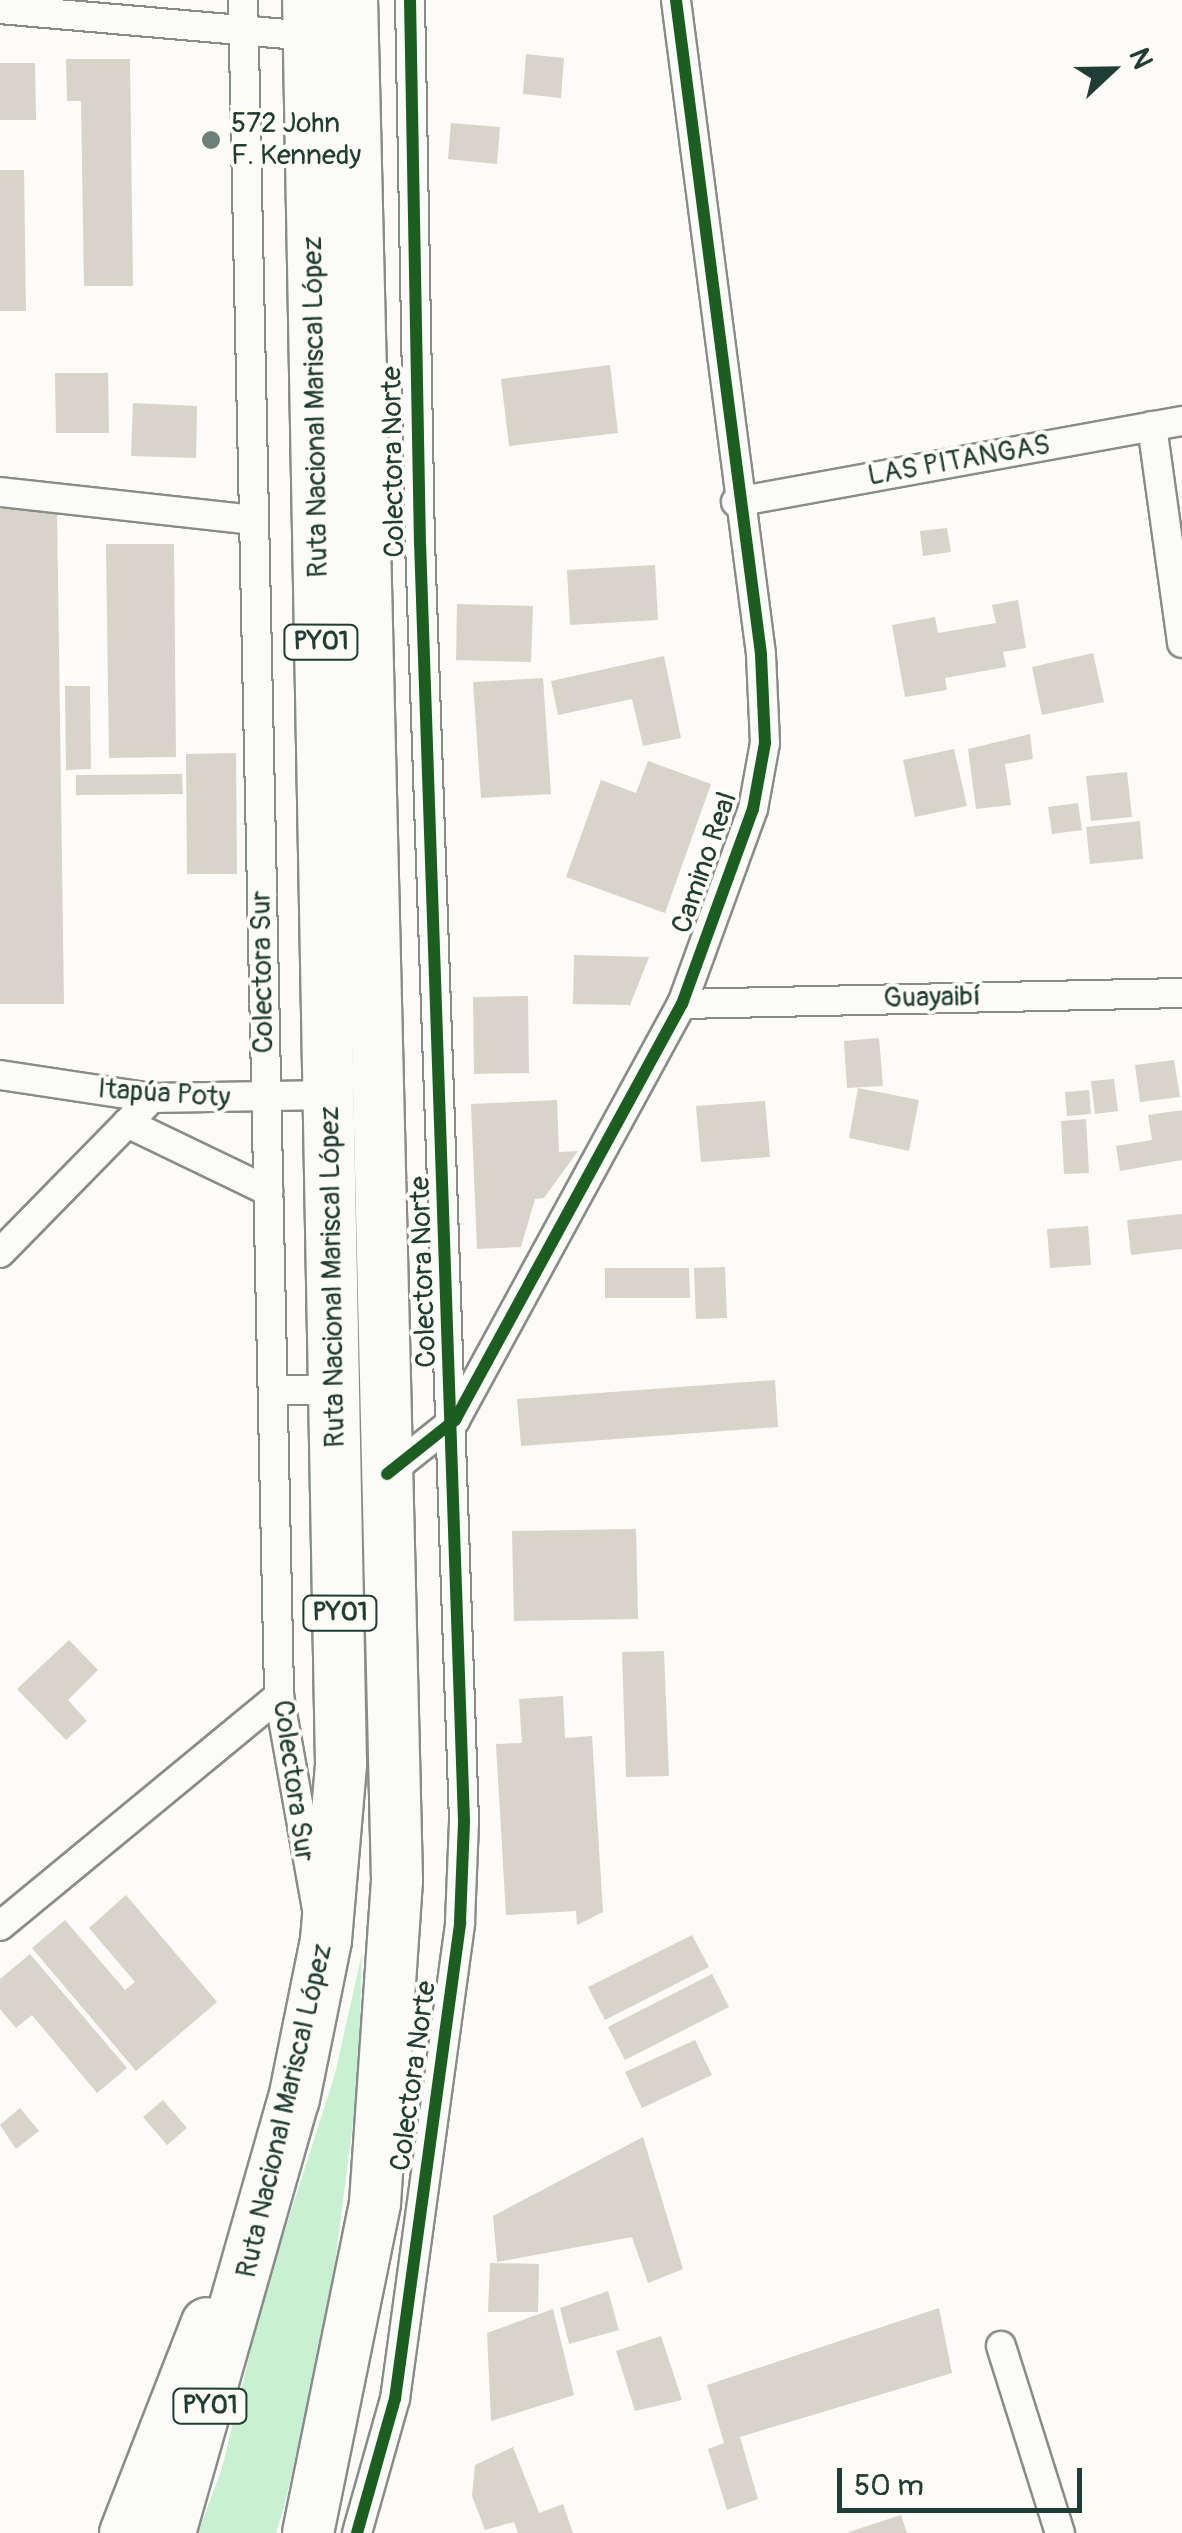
<!DOCTYPE html>
<meta charset="utf-8">
<style>
body{margin:0}
#map{position:relative;width:1182px;height:2533px;overflow:hidden;background:#fcfbf8;font-family:Pangolin,sans-serif}
div>[style]{position:absolute}
[style*='--x']{left:calc(var(--x)*1px);top:calc(var(--y)*1px);width:calc(var(--w)*1px);rotate:calc(var(--a)*1deg)}
.green>*{inset:0;background:#c9f0d3}
.building>*{inset:0;background:#d9d4c9}
.roads{filter:drop-shadow(2px 0 #888d8a) drop-shadow(-2px 0 #888d8a) drop-shadow(0 2px #888d8a) drop-shadow(0 -2px #888d8a)}
.street>*{height:28px;margin:-14px;padding:0 14px;transform-origin:14px;border-radius:14px;background:#fbfbf9}
.highway>*{height:50px;margin:-25px;padding:0 25px;transform-origin:25px;border-radius:25px;background:#fbfbf9}
.cycleway>*{height:12px;margin:-6px;padding:0 6px;transform-origin:6px;border-radius:6px;background:#1b5e20}
.dots>*{width:28px;height:28px;translate:-50% -50%;box-sizing:border-box;border:5px solid #fdfcf7;border-radius:50%}
span{translate:-50% -50%;white-space:nowrap;text-align:center;line-height:1.15;-webkit-text-stroke:8px #fdfcf7;paint-order:stroke}
.shield-label span{padding:2px 8px;background:#fdfcf7;border:2px solid;border-radius:8px;-webkit-text-stroke-width:0}
.shield-label{font-size:25px;color:#1f3d34;font-weight:700}
.poi-label{font-size:28px;color:#1f3d34}
.left{translate:0 -50%;text-align:left}
.street-label{font-size:28px;color:#1f3d34}
.north{position:absolute;left:1062px;top:20px;width:100px;height:100px;-webkit-text-stroke:8px #fdfcf7;paint-order:stroke;rotate:68deg;font-size:28px;font-weight:700;line-height:40px;text-align:center;color:#1f3d34}
.north::after{content:'';display:block;margin:auto;width:35px;height:45px;background:#1f3d34;clip-path:polygon(50% 0,100% 100%,50% 72%,0 100%)}
.scale{position:absolute;left:837px;top:2468px;width:245px;height:45px;box-sizing:border-box;border:5px solid #1f3d34;border-top:0;padding-left:12px;font-size:30px;line-height:35px;white-space:nowrap;color:#1f3d34;-webkit-text-stroke:8px #fdfcf7;paint-order:stroke}
</style>
<div id="map">
<div class="green">
<i style="clip-path:polygon(362px 1953px,358px 2084px,329px 2310px,285px 2503px,276px 2533px,198px 2533px,222px 2468px,265px 2292px,335px 2074px)"></i>
</div>
<div class="building">
<i style="clip-path:polygon(526px 54px,564px 58px,561px 98px,523px 94px)"></i>
<i style="clip-path:polygon(66px 59px,130px 59px,133px 286px,84px 286px,81px 101px,67px 101px)"></i>
<i style="clip-path:polygon(0 63px,35px 63px,36px 120px,0 120px)"></i>
<i style="clip-path:polygon(451px 123px,500px 127px,497px 164px,448px 159px)"></i>
<i style="clip-path:polygon(0 170px,24px 170px,26px 311px,0 311px)"></i>
<i style="clip-path:polygon(610px 365px,618px 433px,509px 446px,501px 379px)"></i>
<i style="clip-path:polygon(55px 373px,108px 373px,109px 433px,56px 433px)"></i>
<i style="clip-path:polygon(133px 403px,197px 406px,196px 458px,131px 456px)"></i>
<i style="clip-path:polygon(57px 508px,64px 1004px,0 1004px,0 509px)"></i>
<i style="clip-path:polygon(947px 528px,951px 552px,923px 556px,920px 531px)"></i>
<i style="clip-path:polygon(106px 544px,174px 544px,176px 757px,109px 758px)"></i>
<i style="clip-path:polygon(655px 565px,658px 620px,570px 625px,567px 570px)"></i>
<i style="clip-path:polygon(1018px 600px,1026px 648px,1003px 652px,1006px 667px,945px 678px,947px 690px,905px 697px,892px 625px,935px 617px,938px 633px,996px 623px,992px 605px)"></i>
<i style="clip-path:polygon(457px 604px,533px 606px,531px 662px,456px 660px)"></i>
<i style="clip-path:polygon(1093px 653px,1104px 702px,1042px 715px,1032px 667px)"></i>
<i style="clip-path:polygon(664px 656px,681px 738px,643px 746px,632px 699px,558px 715px,551px 681px)"></i>
<i style="clip-path:polygon(543px 678px,551px 794px,481px 798px,473px 682px)"></i>
<i style="clip-path:polygon(65px 686px,90px 686px,91px 769px,66px 770px)"></i>
<i style="clip-path:polygon(1030px 734px,1033px 759px,1005px 764px,1011px 805px,976px 809px,968px 749px)"></i>
<i style="clip-path:polygon(954px 749px,967px 806px,915px 817px,903px 760px)"></i>
<i style="clip-path:polygon(236px 753px,237px 874px,187px 874px,186px 754px)"></i>
<i style="clip-path:polygon(648px 761px,711px 784px,665px 913px,566px 877px,601px 780px,636px 793px)"></i>
<i style="clip-path:polygon(1127px 772px,1132px 817px,1091px 821px,1086px 776px)"></i>
<i style="clip-path:polygon(182px 774px,183px 794px,76px 795px,76px 775px)"></i>
<i style="clip-path:polygon(1078px 803px,1082px 830px,1052px 834px,1048px 807px)"></i>
<i style="clip-path:polygon(1140px 821px,1143px 859px,1090px 864px,1086px 827px)"></i>
<i style="clip-path:polygon(574px 955px,649px 957px,630px 1005px,573px 1004px)"></i>
<i style="clip-path:polygon(528px 996px,529px 1073px,474px 1074px,473px 997px)"></i>
<i style="clip-path:polygon(879px 1038px,883px 1086px,847px 1088px,844px 1041px)"></i>
<i style="clip-path:polygon(1174px 1060px,1180px 1097px,1140px 1102px,1135px 1065px)"></i>
<i style="clip-path:polygon(1114px 1079px,1118px 1111px,1095px 1114px,1091px 1081px)"></i>
<i style="clip-path:polygon(858px 1088px,919px 1100px,909px 1151px,849px 1138px)"></i>
<i style="clip-path:polygon(1089px 1090px,1091px 1114px,1067px 1116px,1065px 1092px)"></i>
<i style="clip-path:polygon(557px 1100px,559px 1152px,578px 1151px,544px 1198px,535px 1199px,521px 1247px,477px 1249px,471px 1104px)"></i>
<i style="clip-path:polygon(765px 1101px,770px 1157px,701px 1162px,696px 1106px)"></i>
<i style="clip-path:polygon(1182px 1110px,1182px 1160px,1120px 1171px,1116px 1146px,1152px 1140px,1148px 1115px)"></i>
<i style="clip-path:polygon(1086px 1119px,1089px 1173px,1064px 1174px,1061px 1121px)"></i>
<i style="clip-path:polygon(1182px 1214px,1182px 1249px,1131px 1255px,1127px 1220px)"></i>
<i style="clip-path:polygon(1088px 1226px,1091px 1265px,1050px 1268px,1047px 1229px)"></i>
<i style="clip-path:polygon(725px 1267px,727px 1318px,696px 1319px,694px 1268px)"></i>
<i style="clip-path:polygon(605px 1268px,689px 1268px,690px 1298px,605px 1298px)"></i>
<i style="clip-path:polygon(775px 1380px,778px 1427px,521px 1446px,517px 1399px)"></i>
<i style="clip-path:polygon(636px 1529px,638px 1619px,514px 1621px,512px 1531px)"></i>
<i style="clip-path:polygon(69px 1640px,98px 1670px,68px 1700px,87px 1721px,66px 1740px,17px 1689px)"></i>
<i style="clip-path:polygon(664px 1651px,669px 1776px,626px 1777px,622px 1652px)"></i>
<i style="clip-path:polygon(563px 1696px,565px 1738px,592px 1736px,603px 1912px,577px 1925px,576px 1911px,506px 1915px,496px 1744px,522px 1743px,519px 1699px)"></i>
<i style="clip-path:polygon(126px 1895px,217px 2002px,136px 2071px,32px 1948px,65px 1920px,125px 1990px,135px 1982px,89px 1928px)"></i>
<i style="clip-path:polygon(692px 1935px,709px 1967px,605px 2020px,588px 1987px)"></i>
<i style="clip-path:polygon(30px 1954px,127px 2068px,97px 2093px,32px 2015px,16px 2028px,0 2009px,0 1979px)"></i>
<i style="clip-path:polygon(712px 1974px,729px 2007px,625px 2060px,608px 2027px)"></i>
<i style="clip-path:polygon(695px 2040px,712px 2075px,642px 2108px,625px 2072px)"></i>
<i style="clip-path:polygon(163px 2100px,187px 2128px,167px 2145px,143px 2117px)"></i>
<i style="clip-path:polygon(20px 2108px,39px 2131px,16px 2149px,0 2125px)"></i>
<i style="clip-path:polygon(643px 2137px,683px 2269px,648px 2283px,632px 2237px,497px 2262px,493px 2216px)"></i>
<i style="clip-path:polygon(490px 2263px,539px 2264px,538px 2312px,488px 2312px)"></i>
<i style="clip-path:polygon(608px 2291px,619px 2330px,569px 2344px,560px 2308px)"></i>
<i style="clip-path:polygon(939px 2308px,952px 2373px,740px 2437px,758px 2499px,727px 2510px,708px 2449px,724px 2443px,707px 2385px)"></i>
<i style="clip-path:polygon(553px 2309px,574px 2395px,491px 2421px,487px 2333px)"></i>
<i style="clip-path:polygon(661px 2336px,682px 2400px,635px 2411px,616px 2351px)"></i>
<i style="clip-path:polygon(513px 2447px,539px 2513px,563px 2504px,573px 2533px,518px 2533px,514px 2522px,485px 2530px,472px 2496px,475px 2465px)"></i>
<i style="clip-path:polygon(901px 2515px,907px 2533px,850px 2533px,849px 2532px)"></i>
</div>
<div class="roads">
<div class="street">
<i style="--x:243;--y:0;--w:1696;--a:88.78"></i>
<i style="--x:279;--y:1696;--w:216;--a:79.9"></i>
<i style="--x:0;--y:9;--w:322;--a:5"></i>
<i style="--x:1152;--y:426;--w:219;--a:82.1"></i>
<i style="--x:0;--y:492;--w:255;--a:6.3"></i>
<i style="--x:736;--y:502;--w:453;--a:-10.3"></i>
<i style="--x:682;--y:1004;--w:500;--a:-1.26"></i>
<i style="--x:0;--y:1075;--w:154;--a:8.6"></i>
<i style="--x:152;--y:1098;--w:178;--a:-1"></i>
<i style="--x:127;--y:1123;--w:157;--a:25.7"></i>
<i style="--x:0;--y:1253;--w:217;--a:-45.6"></i>
<i style="--x:274;--y:1390;--w:62;--a:0"></i>
<i style="--x:387;--y:1474;--w:87;--a:-38.5"></i>
<i style="--x:455;--y:1420;--w:474;--a:-61.4"></i>
<i style="--x:682;--y:1004;--w:208;--a:-70"></i>
<i style="--x:753;--y:809;--w:67;--a:-79.7"></i>
<i style="--x:765;--y:743;--w:89;--a:-92.6"></i>
<i style="--x:761;--y:654;--w:660;--a:-97.41"></i>
<i style="--x:0;--y:1926;--w:362;--a:-39.5"></i>
<i style="--x:1001;--y:2346;--w:196;--a:72.5"></i>
<i style="--x:357;--y:2533;--w:139;--a:-74.2"></i>
<i style="--x:395;--y:2399;--w:481;--a:-82.2"></i>
<i style="--x:460;--y:1922;--w:101;--a:-87.7"></i>
<i style="--x:464;--y:1821;--w:1277;--a:-91.97"></i>
<i style="--x:420;--y:545;--w:545;--a:-91.05"></i>
</div>
<div class="highway">
<i style="--x:125;--y:2533;--w:225;--a:-68.7"></i>
<i style="--x:170;--y:2533;--w:451;--a:-74.1"></i>
<i style="--x:294;--y:2099;--w:162;--a:-78.6"></i>
<i style="--x:326;--y:1940;--w:177;--a:-85.1"></i>
<i style="--x:341;--y:1764;--w:1764;--a:-91.07"></i>
<i style="--x:308;--y:2533;--w:337;--a:-78.5"></i>
<i style="--x:375;--y:2203;--w:324;--a:-86.1"></i>
<i style="--x:397;--y:1880;--w:1881;--a:-91.37"></i>
</div>
</div>
<div class="cycleway">
<i style="--x:387;--y:1474;--w:87;--a:-38.5"></i>
<i style="--x:455;--y:1420;--w:474;--a:-61.4"></i>
<i style="--x:682;--y:1004;--w:208;--a:-70"></i>
<i style="--x:753;--y:809;--w:67;--a:-79.7"></i>
<i style="--x:765;--y:743;--w:89;--a:-92.6"></i>
<i style="--x:761;--y:654;--w:660;--a:-97.41"></i>
<i style="--x:357;--y:2533;--w:139;--a:-74.2"></i>
<i style="--x:395;--y:2399;--w:481;--a:-82.2"></i>
<i style="--x:460;--y:1922;--w:101;--a:-87.7"></i>
<i style="--x:464;--y:1821;--w:1277;--a:-91.97"></i>
<i style="--x:420;--y:545;--w:545;--a:-91.05"></i>
</div>
<div class="dots">
<i style="left:211px;top:140px;background:#6c8079"></i>
</div>
<div class="shield-label">
<span style="left:321px;top:642px">PY01</span>
<span style="left:340px;top:1613px">PY01</span>
<span style="left:210px;top:2406px">PY01</span>
</div>
<div class="poi-label">
<span class="left" style="left:231px;top:140px">572 John<br>F. Kennedy</span>
</div>
<div class="street-label">
<span style="left:316px;top:407px;rotate:-91deg">Ruta Nacional Mariscal López</span>
<span style="left:959px;top:461px;rotate:-10deg">LAS PITANGAS</span>
<span style="left:394px;top:462px;rotate:-91deg">Colectora Norte</span>
<span style="left:705px;top:863px;rotate:-71deg">Camino Real</span>
<span style="left:263px;top:972px;rotate:-91deg">Colectora Sur</span>
<span style="left:932px;top:998px;rotate:-1deg">Guayaibí</span>
<span style="left:164px;top:1094px;rotate:4deg">Itapúa Poty</span>
<span style="left:424px;top:1272px;rotate:-92deg">Colectora Norte</span>
<span style="left:333px;top:1277px;rotate:-91deg">Ruta Nacional Mariscal López</span>
<span style="left:293px;top:1781px;rotate:82deg">Colectora Sur</span>
<span style="left:414px;top:2076px;rotate:-82deg">Colectora Norte</span>
<span style="left:285px;top:2111px;rotate:-77deg">Ruta Nacional Mariscal López</span>
</div>
<div class="north">N</div>
<div class="scale">50 m</div>
</div>
